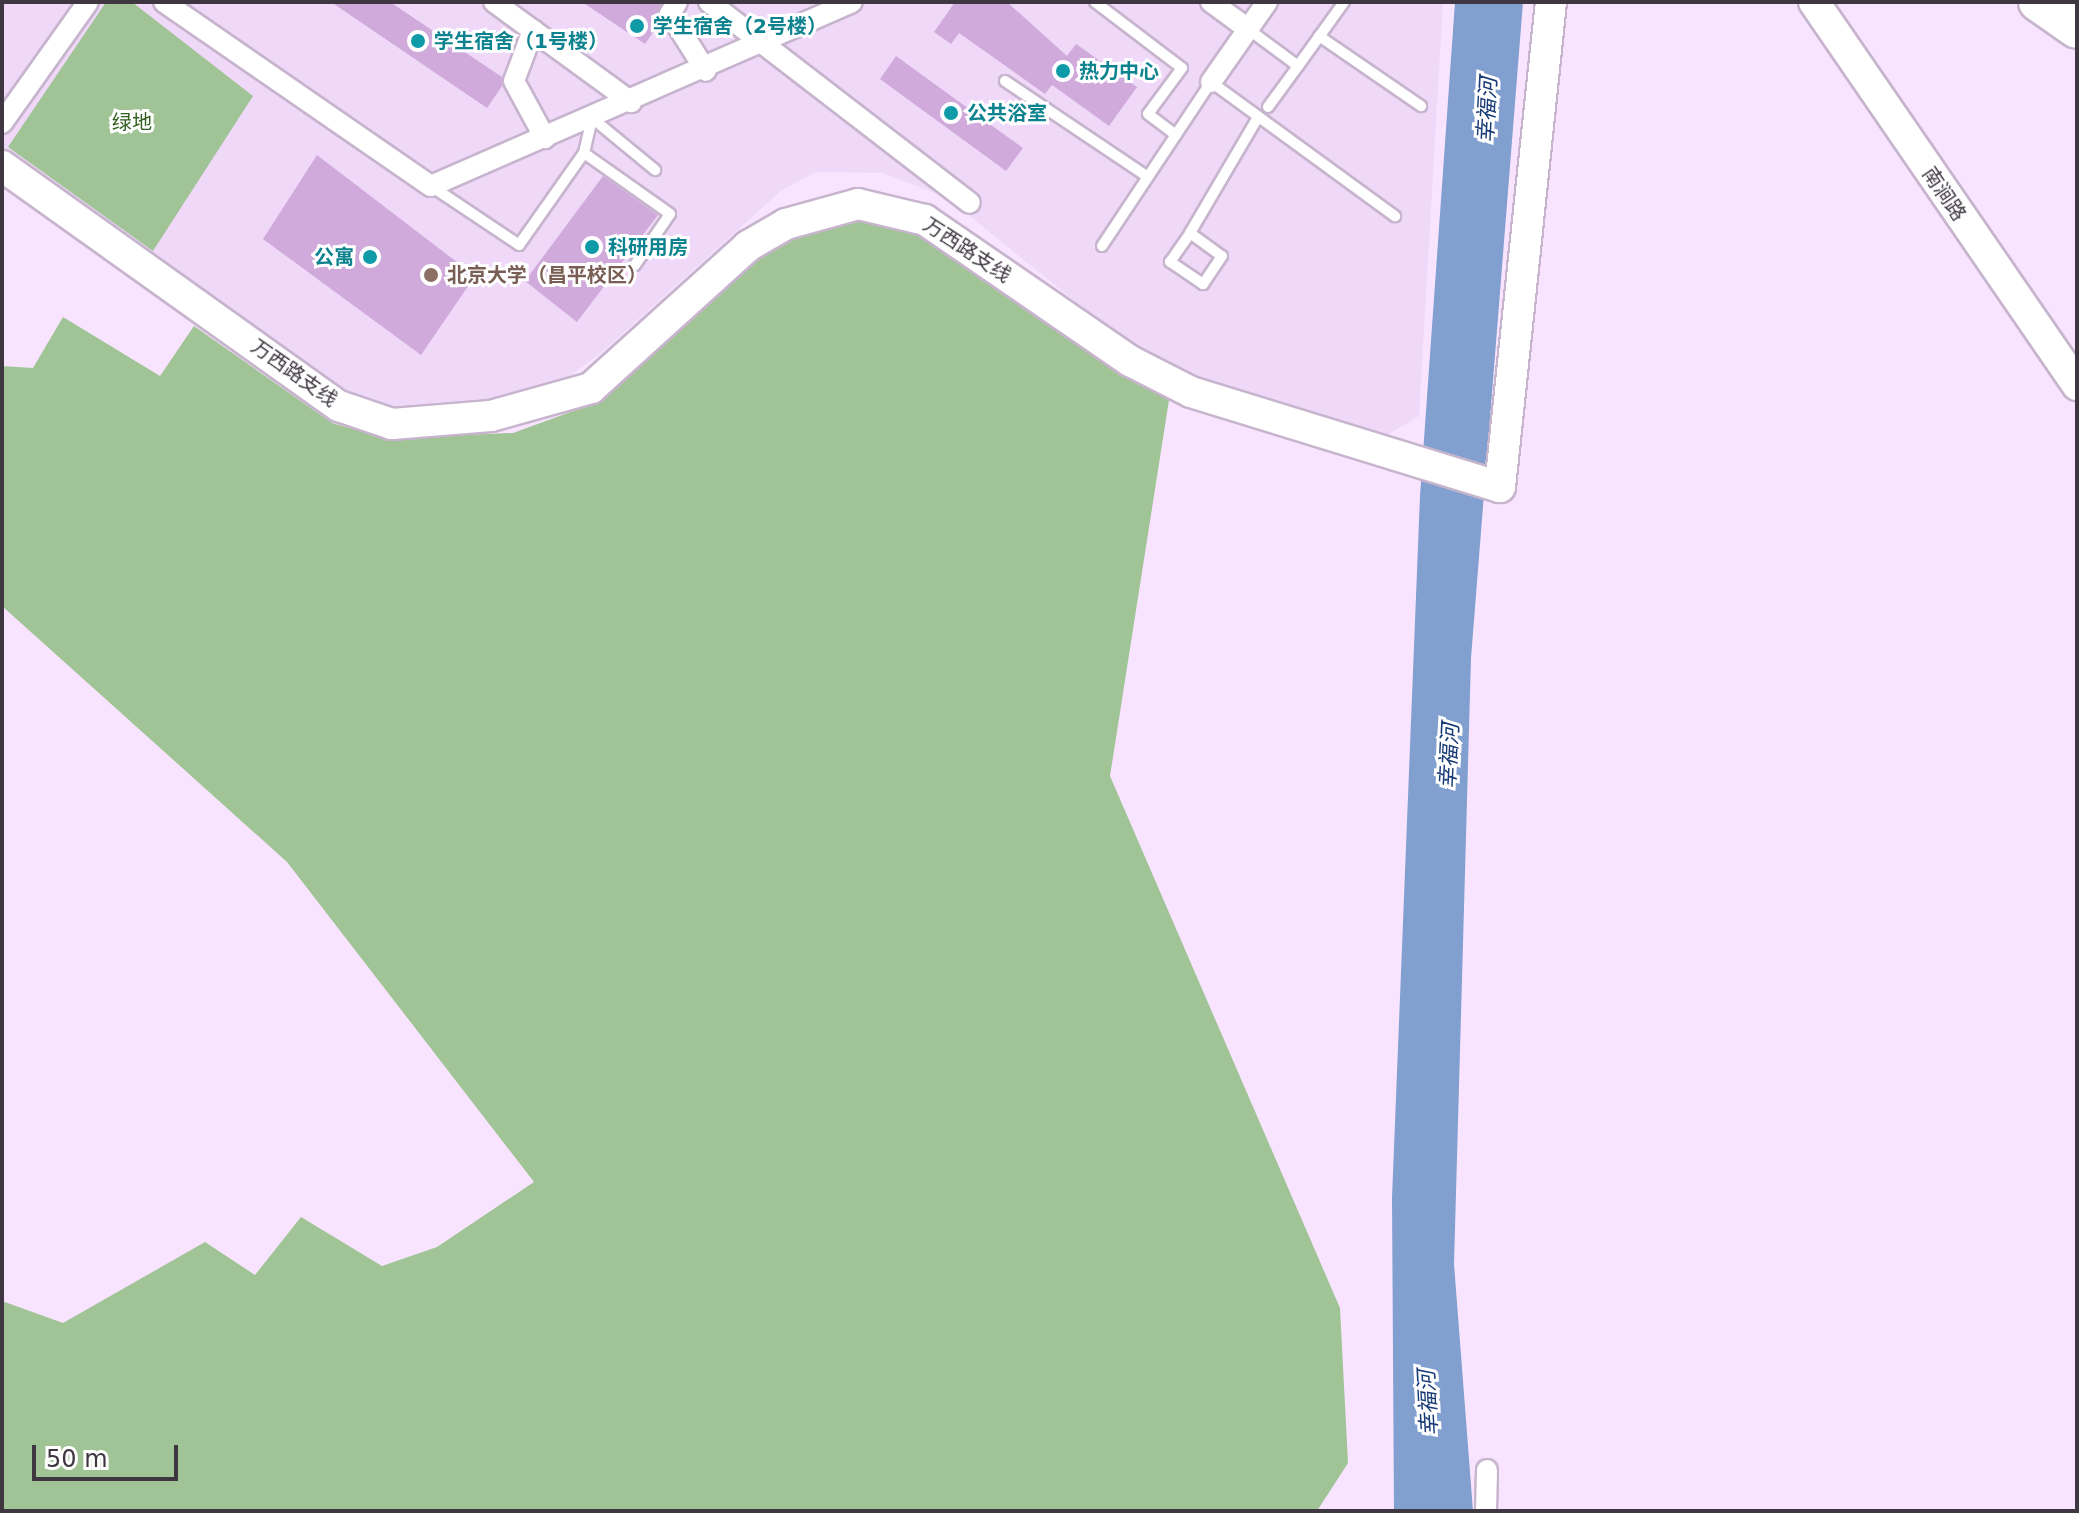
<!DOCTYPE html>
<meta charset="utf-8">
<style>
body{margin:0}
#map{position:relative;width:2079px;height:1513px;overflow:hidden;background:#f8e4ff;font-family:"DejaVu Sans","Noto Sans SC",sans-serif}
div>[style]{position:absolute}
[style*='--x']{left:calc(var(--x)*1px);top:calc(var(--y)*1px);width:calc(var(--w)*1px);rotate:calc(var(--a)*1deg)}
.built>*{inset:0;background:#f0d8f9}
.green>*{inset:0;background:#a0c495}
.water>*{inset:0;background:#819fcf}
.building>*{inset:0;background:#cfaadb}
.roads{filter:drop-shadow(2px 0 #c7b4cd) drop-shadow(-2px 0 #c7b4cd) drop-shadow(0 2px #c7b4cd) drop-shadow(0 -2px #c7b4cd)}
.lane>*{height:10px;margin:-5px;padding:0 5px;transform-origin:5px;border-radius:5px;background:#fff}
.street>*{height:20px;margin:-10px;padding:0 10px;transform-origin:10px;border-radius:10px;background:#fff}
.secondary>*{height:30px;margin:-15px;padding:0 15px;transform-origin:15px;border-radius:15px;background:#fff}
.highway>*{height:38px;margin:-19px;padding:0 19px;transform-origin:19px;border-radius:19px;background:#fff}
.dots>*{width:22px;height:22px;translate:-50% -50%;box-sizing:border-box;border:4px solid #fff;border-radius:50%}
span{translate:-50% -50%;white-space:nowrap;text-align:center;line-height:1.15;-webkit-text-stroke:6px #fff;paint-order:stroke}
.culture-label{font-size:20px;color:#0d838f;font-weight:700}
.left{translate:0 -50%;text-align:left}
.right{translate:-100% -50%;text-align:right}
.park-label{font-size:20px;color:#31601f}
.street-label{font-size:20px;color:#3e3741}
.education-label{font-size:20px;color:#785e54;font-weight:700}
.water-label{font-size:22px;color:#183b76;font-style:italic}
.frame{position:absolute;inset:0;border:4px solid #3e3741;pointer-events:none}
.scale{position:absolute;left:32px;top:1445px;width:146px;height:36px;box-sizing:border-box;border:4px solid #3e3741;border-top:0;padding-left:10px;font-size:24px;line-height:28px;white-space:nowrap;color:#3e3741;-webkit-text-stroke:6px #fff;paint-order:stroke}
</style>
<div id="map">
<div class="built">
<i style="clip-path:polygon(2px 2px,1443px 2px,1419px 416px,1387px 435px,1150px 362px,946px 197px,883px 173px,816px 172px,782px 190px,602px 352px,547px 393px,407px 408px,346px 395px,2px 154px)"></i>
</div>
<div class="green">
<i style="clip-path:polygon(106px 2px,132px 2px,253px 96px,153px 251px,8px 147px)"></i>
<i style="clip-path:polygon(867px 218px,903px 225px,956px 255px,1169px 400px,1110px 776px,1340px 1308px,1348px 1463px,1317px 1511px,2px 1511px,2px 1301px,63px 1323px,205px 1242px,255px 1275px,301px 1217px,382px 1266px,437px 1247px,534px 1182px,287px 862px,2px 606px,2px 366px,33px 368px,63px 317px,160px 376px,194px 326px,332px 423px,385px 438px,513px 433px,595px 403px,761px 254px,807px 227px)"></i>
</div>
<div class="water">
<i style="clip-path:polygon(1455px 2px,1523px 2px,1471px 658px,1454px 1264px,1473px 1511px,1394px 1511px,1392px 1198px,1420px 496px)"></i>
</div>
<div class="building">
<i style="clip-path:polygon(331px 2px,390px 2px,502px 77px,502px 86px,487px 108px)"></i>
<i style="clip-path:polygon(582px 2px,661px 2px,660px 22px,645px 44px)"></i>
<i style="clip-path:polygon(955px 2px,1007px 2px,1067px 56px,1076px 44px,1137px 87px,1109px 126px,1052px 85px,1045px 94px,959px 33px,951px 44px,934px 32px)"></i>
<i style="clip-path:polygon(896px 56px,1023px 148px,1006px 171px,880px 79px)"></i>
<i style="clip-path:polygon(317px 155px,475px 276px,421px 355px,263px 239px)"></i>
<i style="clip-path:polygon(603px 176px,658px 215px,577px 322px,525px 281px)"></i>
</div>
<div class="roads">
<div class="lane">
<i style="--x:1095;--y:2;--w:109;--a:37.2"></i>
<i style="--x:1182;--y:68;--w:57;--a:126.5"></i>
<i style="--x:1148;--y:114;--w:35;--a:37"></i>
<i style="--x:1248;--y:29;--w:62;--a:36.5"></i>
<i style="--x:1298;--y:66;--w:79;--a:-54.3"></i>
<i style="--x:1319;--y:36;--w:124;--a:34.5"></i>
<i style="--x:1005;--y:81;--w:172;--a:33.9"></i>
<i style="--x:1268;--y:107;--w:51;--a:-53.8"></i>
<i style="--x:584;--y:153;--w:105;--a:35.3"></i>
<i style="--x:670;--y:214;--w:62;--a:124.5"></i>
<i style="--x:431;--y:186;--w:106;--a:33.8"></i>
<i style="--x:519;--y:245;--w:113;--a:-54.8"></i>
<i style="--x:584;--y:153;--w:36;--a:-77"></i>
<i style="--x:592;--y:118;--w:82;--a:39.5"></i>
<i style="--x:1190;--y:233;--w:39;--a:36"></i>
<i style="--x:1222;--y:256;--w:34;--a:124"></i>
<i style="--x:1203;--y:284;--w:40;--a:-146"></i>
<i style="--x:1170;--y:262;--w:35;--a:-55"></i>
<i style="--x:1190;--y:233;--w:134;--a:-59.6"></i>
<i style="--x:1102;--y:246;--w:197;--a:-56.4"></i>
<i style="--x:1211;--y:82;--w:228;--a:36.1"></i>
</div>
<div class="street">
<i style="--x:164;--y:2;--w:324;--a:34.6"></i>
<i style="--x:431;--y:186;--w:459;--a:-23.6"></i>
<i style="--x:494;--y:2;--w:170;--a:36.1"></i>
<i style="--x:677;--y:2;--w:14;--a:120"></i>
<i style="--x:670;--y:14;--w:67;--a:57.7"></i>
<i style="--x:709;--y:2;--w:329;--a:37.6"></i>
<i style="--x:1211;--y:2;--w:46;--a:36.1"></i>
<i style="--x:533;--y:30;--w:54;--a:110.4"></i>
<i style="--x:514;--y:81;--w:65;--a:61.5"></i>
<i style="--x:1211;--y:82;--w:98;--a:-55"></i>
<i style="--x:2;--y:123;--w:148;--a:-54.6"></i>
<i style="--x:1486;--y:1511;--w:41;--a:-88.6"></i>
</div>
<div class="secondary">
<i style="--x:1814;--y:2;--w:465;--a:55.5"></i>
<i style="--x:2;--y:166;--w:414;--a:35.5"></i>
<i style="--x:339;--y:406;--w:56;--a:18.8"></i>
<i style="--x:392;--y:424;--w:99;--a:-4.6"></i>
<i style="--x:491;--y:416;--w:104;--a:-15.6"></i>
<i style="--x:591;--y:388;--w:212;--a:-42.1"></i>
<i style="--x:748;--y:246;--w:44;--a:-30.1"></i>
<i style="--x:786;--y:224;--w:75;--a:-15.5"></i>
<i style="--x:858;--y:204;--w:69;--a:13.4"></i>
<i style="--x:925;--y:220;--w:249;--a:34.5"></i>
<i style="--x:1130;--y:361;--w:68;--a:26.9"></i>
<i style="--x:1191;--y:392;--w:323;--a:17.1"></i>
<i style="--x:1500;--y:487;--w:488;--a:-84"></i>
</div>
<div class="highway">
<i style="--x:2038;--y:2;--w:47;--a:34.7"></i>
</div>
</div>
<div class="dots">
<i style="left:637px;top:26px;background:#0f9aa8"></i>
<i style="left:418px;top:41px;background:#0f9aa8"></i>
<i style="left:1063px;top:71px;background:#0f9aa8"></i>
<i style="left:951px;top:113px;background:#0f9aa8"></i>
<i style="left:592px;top:247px;background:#0f9aa8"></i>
<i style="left:370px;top:257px;background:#0f9aa8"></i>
<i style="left:431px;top:275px;background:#8d6e63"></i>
</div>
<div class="culture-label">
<span class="left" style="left:653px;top:26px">学生宿舍（2号楼）</span>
<span class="left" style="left:434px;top:41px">学生宿舍（1号楼）</span>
<span class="left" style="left:1079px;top:71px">热力中心</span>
<span class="left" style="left:967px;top:113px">公共浴室</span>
<span class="left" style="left:608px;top:247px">科研用房</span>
<span class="right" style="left:354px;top:257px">公寓</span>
</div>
<div class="park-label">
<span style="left:132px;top:122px">绿地</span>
</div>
<div class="street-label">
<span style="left:1944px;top:194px;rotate:56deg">南涧路</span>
<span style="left:967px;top:250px;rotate:33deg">万西路支线</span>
<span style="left:294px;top:373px;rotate:35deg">万西路支线</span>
</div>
<div class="education-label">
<span class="left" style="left:447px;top:275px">北京大学（昌平校区）</span>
</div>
<div class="water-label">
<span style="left:1487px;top:110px;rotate:-87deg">幸福河</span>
<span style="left:1449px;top:756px;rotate:-87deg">幸福河</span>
<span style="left:1428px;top:1403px;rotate:-93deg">幸福河</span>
</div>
<div class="frame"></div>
<div class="scale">50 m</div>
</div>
